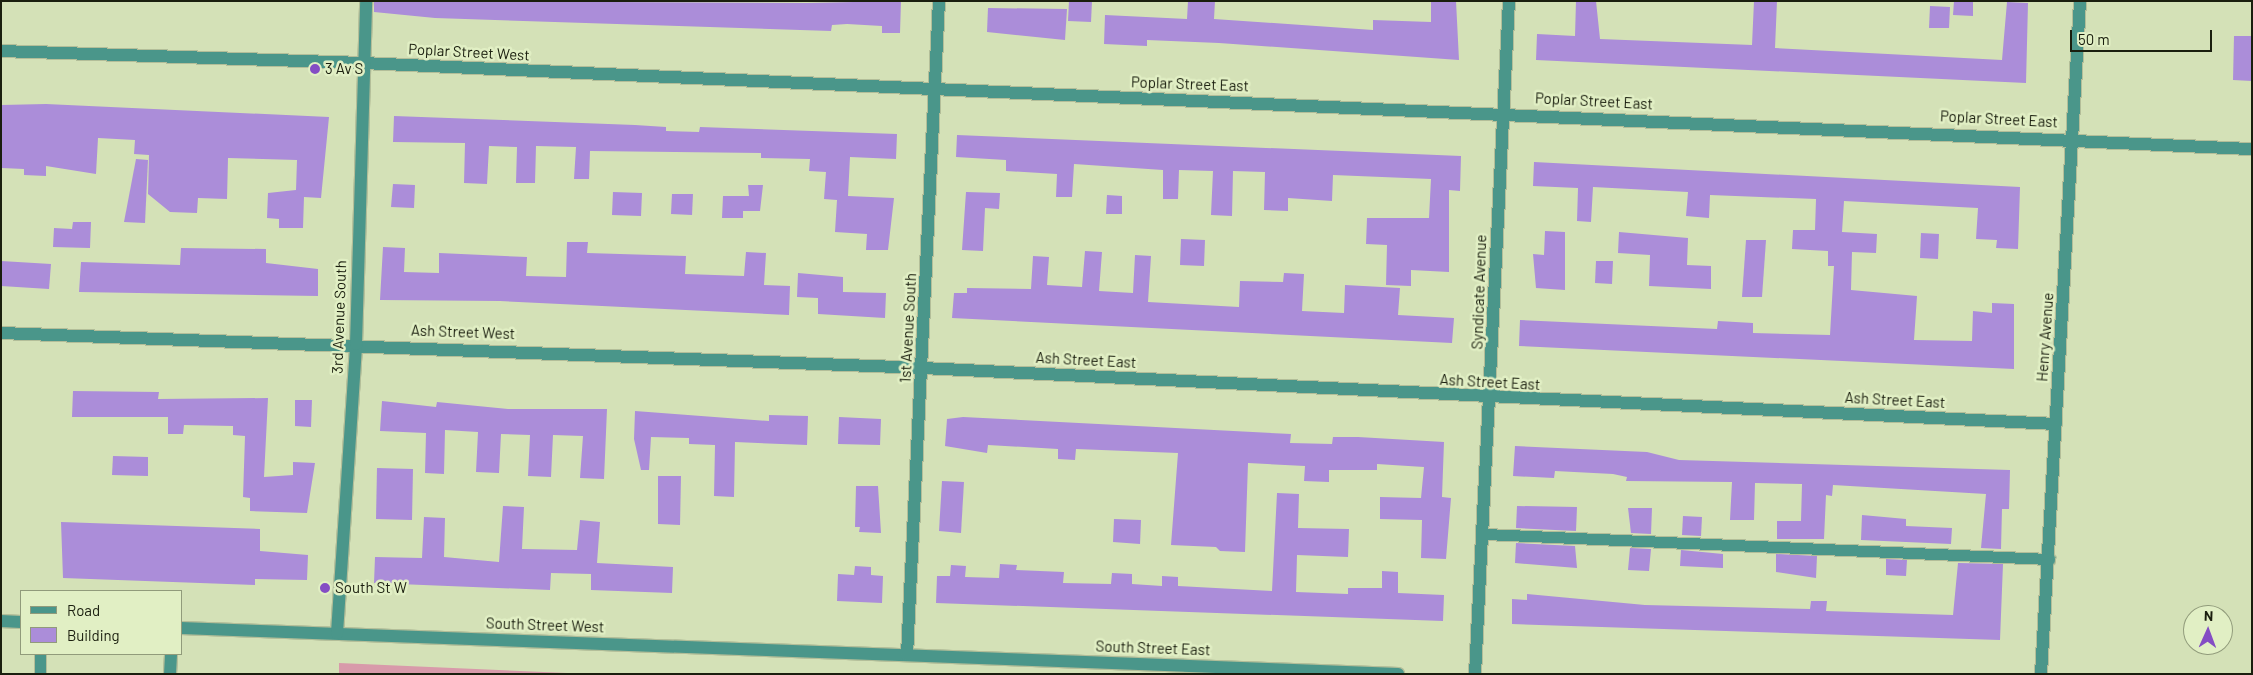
<!DOCTYPE html>
<style>
body{margin:0}
#map{position:relative;width:2253px;height:675px;overflow:hidden;background:#d4e1b7;font-family:Barlow,sans-serif}
div>[style]{position:absolute}
[style*='--x']{left:calc(var(--x)*1px);top:calc(var(--y)*1px);width:calc(var(--w)*1px);rotate:calc(var(--a)*1deg)}
.green>*{inset:0;background:#d89aaa}
.building>*{inset:0;background:#ab8dd9}
.roads{filter:drop-shadow(1px 0 #b3be99) drop-shadow(-1px 0 #b3be99) drop-shadow(0 1px #b3be99) drop-shadow(0 -1px #b3be99)}
.service>*{height:11px;margin:-5.5px;padding:0 5.5px;transform-origin:5.5px;border-radius:5.5px;background:#4a968a}
.minor>*{height:12px;margin:-6px;padding:0 6px;transform-origin:6px;border-radius:6px;background:#4a968a}
.dots>*{width:14px;height:14px;translate:-50% -50%;box-sizing:border-box;border:2px solid #e1efc4;border-radius:50%}
span{translate:-50% -50%;white-space:nowrap;text-align:center;line-height:1.15;-webkit-text-stroke:5px #e1efc4;paint-order:stroke}
.street-label{font-size:15px;color:#1a1e0e}
.poi-label{font-size:15px;color:#1a1e0e}
.left{translate:0 -50%;text-align:left}
.frame{position:absolute;inset:0;border:2px solid #1a1e0e;pointer-events:none}
.legend{position:absolute;left:20px;top:590px;width:162px;height:65px;box-sizing:border-box;background:#e1efc4;border:1px solid #919b7b;margin:0;padding:6px 9px;list-style:none;font-size:15px;color:#1a1e0e}
.legend li{display:flex;align-items:center;gap:10px;height:25px}
.legend b{width:25px;border:1px solid #919b7b}
.north{position:absolute;left:2183px;top:605px;width:50px;height:50px;box-sizing:border-box;background:#e1efc4;border:1px solid #919b7b;border-radius:50%;rotate:2deg;font-size:14px;font-weight:700;line-height:20px;text-align:center;color:#1a1e0e}
.north::after{content:'';display:block;margin:auto;width:18px;height:22px;background:#844dc4;clip-path:polygon(50% 0,100% 100%,50% 72%,0 100%)}
.scale{position:absolute;left:2070px;top:30px;width:142px;height:22px;box-sizing:border-box;border:2px solid #1a1e0e;border-top:0;padding-left:6px;font-size:15px;line-height:18px;white-space:nowrap;color:#1a1e0e;-webkit-text-stroke:4px #e1efc4;paint-order:stroke}
</style>
<div id="map">
<div class="green">
<i style="clip-path:polygon(339px 663px,591px 674px,339px 674px)"></i>
</div>
<div class="building">
<i style="clip-path:polygon(374px 1px,807px 3px,901px 1px,900px 33px,882px 33px,882px 26px,847px 24px,832px 25px,831px 31px,435px 18px,374px 12px)"></i>
<i style="clip-path:polygon(1069px 1px,1092px 1px,1091px 22px,1068px 21px)"></i>
<i style="clip-path:polygon(1188px 1px,1215px 1px,1214px 19px,1373px 30px,1373px 20px,1431px 22px,1431px 1px,1456px 1px,1459px 60px,1219px 43px,1147px 40px,1147px 46px,1104px 44px,1105px 15px,1187px 19px)"></i>
<i style="clip-path:polygon(1576px 1px,1596px 1px,1600px 39px,1752px 45px,1754px 1px,1777px 1px,1775px 48px,2002px 60px,2007px 2px,2028px 3px,2026px 83px,1536px 60px,1537px 34px,1575px 36px)"></i>
<i style="clip-path:polygon(1954px 1px,1973px 1px,1973px 16px,1953px 15px)"></i>
<i style="clip-path:polygon(1930px 6px,1950px 7px,1949px 28px,1929px 28px)"></i>
<i style="clip-path:polygon(988px 8px,1067px 9px,1065px 40px,987px 32px)"></i>
<i style="clip-path:polygon(2234px 36px,2252px 36px,2252px 81px,2233px 80px)"></i>
<i style="clip-path:polygon(46px 104px,329px 117px,321px 198px,304px 197px,303px 228px,279px 228px,279px 219px,267px 218px,268px 193px,296px 190px,297px 160px,228px 158px,227px 199px,198px 198px,197px 213px,170px 212px,148px 194px,149px 155px,134px 154px,135px 140px,98px 138px,96px 174px,46px 166px,46px 176px,24px 175px,24px 169px,2px 168px,1px 105px)"></i>
<i style="clip-path:polygon(394px 116px,635px 125px,666px 127px,666px 131px,699px 132px,700px 127px,897px 134px,896px 159px,850px 157px,848px 196px,894px 198px,888px 250px,866px 250px,867px 234px,835px 232px,837px 200px,824px 199px,826px 172px,809px 171px,810px 159px,761px 158px,761px 153px,590px 151px,589px 179px,574px 179px,576px 147px,536px 146px,535px 183px,516px 183px,517px 147px,489px 146px,487px 184px,464px 183px,465px 143px,393px 142px)"></i>
<i style="clip-path:polygon(957px 135px,1461px 156px,1460px 191px,1449px 190px,1449px 272px,1411px 270px,1411px 286px,1386px 285px,1387px 245px,1366px 244px,1367px 218px,1429px 218px,1431px 179px,1333px 175px,1332px 201px,1288px 198px,1288px 211px,1264px 210px,1265px 172px,1233px 171px,1232px 216px,1211px 215px,1213px 171px,1179px 170px,1178px 199px,1163px 199px,1163px 170px,1074px 164px,1072px 197px,1056px 197px,1057px 174px,1006px 171px,1006px 160px,956px 157px)"></i>
<i style="clip-path:polygon(136px 159px,148px 160px,145px 223px,124px 222px)"></i>
<i style="clip-path:polygon(1534px 162px,2020px 187px,2018px 249px,1996px 248px,1997px 240px,1976px 239px,1978px 208px,1844px 201px,1842px 232px,1877px 234px,1876px 253px,1852px 252px,1851px 290px,1917px 296px,1914px 340px,1972px 341px,1973px 311px,1992px 313px,1992px 303px,2014px 304px,2014px 369px,1519px 346px,1520px 320px,1717px 329px,1718px 321px,1753px 323px,1753px 333px,1830px 335px,1834px 266px,1828px 266px,1828px 251px,1792px 249px,1793px 230px,1815px 230px,1816px 199px,1710px 195px,1709px 218px,1686px 216px,1688px 192px,1593px 187px,1591px 222px,1577px 221px,1578px 188px,1533px 186px)"></i>
<i style="clip-path:polygon(393px 184px,415px 185px,414px 208px,391px 207px)"></i>
<i style="clip-path:polygon(748px 185px,763px 185px,760px 211px,743px 211px,743px 218px,722px 218px,723px 196px,749px 196px)"></i>
<i style="clip-path:polygon(613px 192px,642px 193px,641px 216px,612px 215px)"></i>
<i style="clip-path:polygon(966px 192px,1000px 193px,999px 209px,985px 208px,983px 251px,962px 250px)"></i>
<i style="clip-path:polygon(672px 194px,693px 194px,692px 215px,671px 214px)"></i>
<i style="clip-path:polygon(1107px 195px,1122px 196px,1122px 214px,1106px 214px)"></i>
<i style="clip-path:polygon(73px 222px,91px 222px,90px 248px,53px 247px,54px 228px,72px 229px)"></i>
<i style="clip-path:polygon(1545px 231px,1565px 232px,1565px 290px,1536px 288px,1533px 254px,1544px 255px)"></i>
<i style="clip-path:polygon(1619px 232px,1688px 238px,1687px 265px,1711px 266px,1711px 289px,1649px 286px,1650px 255px,1618px 253px)"></i>
<i style="clip-path:polygon(1921px 233px,1939px 234px,1938px 259px,1920px 258px)"></i>
<i style="clip-path:polygon(1181px 239px,1205px 240px,1204px 266px,1180px 265px)"></i>
<i style="clip-path:polygon(1746px 240px,1766px 240px,1762px 297px,1742px 297px)"></i>
<i style="clip-path:polygon(567px 242px,588px 242px,587px 253px,686px 256px,685px 274px,744px 276px,746px 252px,766px 253px,764px 285px,790px 286px,789px 315px,500px 301px,380px 300px,383px 247px,405px 248px,404px 272px,439px 273px,439px 253px,527px 257px,526px 276px,566px 277px)"></i>
<i style="clip-path:polygon(181px 248px,266px 249px,266px 263px,318px 269px,318px 296px,79px 292px,81px 262px,180px 265px)"></i>
<i style="clip-path:polygon(1085px 251px,1102px 252px,1099px 291px,1133px 293px,1135px 255px,1151px 256px,1148px 302px,1239px 307px,1240px 281px,1283px 282px,1284px 273px,1304px 274px,1302px 311px,1344px 313px,1345px 285px,1400px 288px,1398px 315px,1454px 318px,1452px 343px,952px 318px,954px 293px,967px 293px,967px 288px,1031px 289px,1033px 256px,1049px 257px,1047px 285px,1082px 287px)"></i>
<i style="clip-path:polygon(1px 261px,51px 264px,49px 289px,1px 286px)"></i>
<i style="clip-path:polygon(1596px 261px,1613px 261px,1612px 284px,1595px 283px)"></i>
<i style="clip-path:polygon(798px 273px,843px 277px,843px 292px,886px 293px,885px 318px,818px 314px,818px 298px,797px 297px)"></i>
<i style="clip-path:polygon(73px 391px,159px 392px,158px 399px,268px 398px,264px 477px,293px 475px,293px 462px,315px 463px,307px 513px,250px 511px,250px 498px,243px 497px,245px 436px,233px 435px,233px 426px,184px 425px,183px 434px,168px 434px,168px 417px,72px 417px)"></i>
<i style="clip-path:polygon(295px 400px,312px 400px,311px 427px,295px 426px)"></i>
<i style="clip-path:polygon(382px 401px,436px 407px,437px 402px,508px 409px,607px 409px,604px 479px,580px 478px,583px 436px,553px 435px,551px 477px,528px 476px,530px 435px,501px 434px,499px 473px,476px 472px,478px 432px,445px 430px,444px 474px,425px 473px,426px 433px,380px 431px)"></i>
<i style="clip-path:polygon(635px 411px,769px 421px,769px 415px,808px 416px,807px 445px,735px 442px,734px 497px,714px 496px,715px 445px,689px 444px,689px 438px,651px 437px,649px 470px,641px 470px,634px 439px)"></i>
<i style="clip-path:polygon(839px 417px,881px 419px,880px 445px,838px 444px)"></i>
<i style="clip-path:polygon(963px 417px,1291px 434px,1290px 443px,1332px 444px,1333px 437px,1358px 437px,1444px 442px,1442px 497px,1451px 498px,1446px 559px,1421px 558px,1422px 520px,1380px 519px,1380px 497px,1421px 498px,1424px 467px,1377px 464px,1377px 470px,1329px 470px,1329px 482px,1304px 481px,1305px 466px,1248px 463px,1245px 552px,1220px 551px,1216px 547px,1171px 545px,1178px 453px,1076px 449px,1075px 460px,1058px 459px,1058px 449px,988px 445px,987px 453px,945px 446px,947px 419px)"></i>
<i style="clip-path:polygon(1515px 446px,1647px 452px,1679px 460px,2010px 470px,2009px 509px,2002px 509px,2001px 549px,1981px 548px,1986px 494px,1833px 485px,1832px 496px,1826px 495px,1824px 539px,1777px 539px,1777px 521px,1801px 521px,1802px 484px,1755px 483px,1754px 520px,1730px 520px,1732px 482px,1626px 481px,1627px 477px,1613px 474px,1555px 471px,1554px 478px,1513px 476px)"></i>
<i style="clip-path:polygon(113px 456px,148px 457px,148px 476px,112px 475px)"></i>
<i style="clip-path:polygon(377px 468px,413px 469px,412px 520px,376px 519px)"></i>
<i style="clip-path:polygon(658px 476px,681px 476px,680px 525px,658px 524px)"></i>
<i style="clip-path:polygon(942px 481px,964px 482px,961px 533px,939px 531px)"></i>
<i style="clip-path:polygon(856px 486px,878px 486px,881px 533px,859px 532px,860px 527px,855px 527px)"></i>
<i style="clip-path:polygon(1277px 493px,1299px 494px,1298px 528px,1349px 529px,1348px 557px,1297px 555px,1296px 592px,1348px 594px,1348px 588px,1382px 588px,1382px 571px,1398px 572px,1398px 593px,1444px 595px,1443px 621px,936px 603px,937px 576px,950px 576px,951px 565px,966px 566px,965px 577px,999px 578px,1000px 564px,1017px 565px,1016px 570px,1064px 572px,1063px 583px,1111px 584px,1112px 573px,1132px 574px,1132px 584px,1162px 586px,1162px 576px,1178px 577px,1178px 586px,1272px 591px)"></i>
<i style="clip-path:polygon(503px 506px,524px 507px,522px 549px,577px 550px,580px 520px,600px 522px,597px 563px,673px 567px,672px 593px,591px 590px,591px 574px,551px 573px,550px 590px,374px 583px,375px 557px,422px 558px,424px 517px,445px 518px,444px 557px,499px 562px)"></i>
<i style="clip-path:polygon(1517px 506px,1577px 507px,1576px 531px,1516px 528px)"></i>
<i style="clip-path:polygon(1628px 508px,1652px 508px,1651px 534px,1631px 533px)"></i>
<i style="clip-path:polygon(1862px 515px,1906px 519px,1906px 526px,1952px 528px,1951px 544px,1861px 540px)"></i>
<i style="clip-path:polygon(1683px 516px,1702px 517px,1701px 536px,1682px 535px)"></i>
<i style="clip-path:polygon(1114px 519px,1141px 520px,1140px 544px,1113px 542px)"></i>
<i style="clip-path:polygon(61px 522px,260px 529px,260px 551px,308px 555px,307px 580px,255px 579px,255px 585px,63px 578px)"></i>
<i style="clip-path:polygon(1516px 543px,1575px 546px,1577px 568px,1515px 563px)"></i>
<i style="clip-path:polygon(1630px 548px,1651px 549px,1649px 571px,1628px 570px)"></i>
<i style="clip-path:polygon(1681px 550px,1723px 554px,1723px 568px,1680px 566px)"></i>
<i style="clip-path:polygon(1776px 554px,1817px 556px,1816px 578px,1776px 572px)"></i>
<i style="clip-path:polygon(1886px 559px,1907px 560px,1906px 576px,1886px 575px)"></i>
<i style="clip-path:polygon(1958px 563px,2003px 564px,2000px 640px,1512px 624px,1512px 599px,1527px 600px,1527px 594px,1645px 605px,1810px 609px,1811px 601px,1827px 601px,1826px 611px,1953px 615px)"></i>
<i style="clip-path:polygon(855px 566px,871px 567px,871px 575px,883px 576px,882px 603px,837px 601px,838px 574px,854px 575px)"></i>
</div>
<div class="roads">
<div class="service">
<i style="--x:1485;--y:534;--w:565;--a:2.54"></i>
<i style="--x:40;--y:674;--w:20;--a:-90"></i>
</div>
<div class="minor">
<i style="--x:1;--y:51;--w:362;--a:1.9"></i>
<i style="--x:363;--y:63;--w:1891;--a:2.61"></i>
<i style="--x:1;--y:333;--w:923;--a:2.17"></i>
<i style="--x:923;--y:368;--w:1134;--a:2.83"></i>
<i style="--x:1;--y:621;--w:20;--a:3"></i>
<i style="--x:181;--y:628;--w:1218;--a:2.16"></i>
<i style="--x:337;--y:633;--w:290;--a:-86.2"></i>
<i style="--x:356;--y:344;--w:343;--a:-88.3"></i>
<i style="--x:907;--y:655;--w:655;--a:-87.2"></i>
<i style="--x:170;--y:674;--w:20;--a:-87"></i>
<i style="--x:1475;--y:674;--w:674;--a:-87.11"></i>
<i style="--x:2041;--y:674;--w:674;--a:-86.68"></i>
</div>
</div>
<div class="dots">
<i style="left:315px;top:69px;background:#844dc4"></i>
<i style="left:325px;top:588px;background:#844dc4"></i>
</div>
<div class="street-label">
<span style="left:469px;top:52px;rotate:3deg">Poplar Street West</span>
<span style="left:1190px;top:84px;rotate:2deg">Poplar Street East</span>
<span style="left:1594px;top:101px;rotate:3deg">Poplar Street East</span>
<span style="left:1999px;top:119px;rotate:3deg">Poplar Street East</span>
<span style="left:1479px;top:292px;rotate:-88deg">Syndicate Avenue</span>
<span style="left:339px;top:317px;rotate:-88deg">3rd Avenue South</span>
<span style="left:908px;top:328px;rotate:-87deg">1st Avenue South</span>
<span style="left:463px;top:332px;rotate:2deg">Ash Street West</span>
<span style="left:2045px;top:337px;rotate:-86deg">Henry Avenue</span>
<span style="left:1086px;top:360px;rotate:3deg">Ash Street East</span>
<span style="left:1490px;top:382px;rotate:3deg">Ash Street East</span>
<span style="left:1895px;top:400px;rotate:3deg">Ash Street East</span>
<span style="left:545px;top:625px;rotate:2deg">South Street West</span>
<span style="left:1153px;top:648px;rotate:2deg">South Street East</span>
</div>
<div class="poi-label">
<span class="left" style="left:325px;top:69px">3 Av S</span>
<span class="left" style="left:335px;top:588px">South St W</span>
</div>
<div class="frame"></div>
<ul class="legend">
<li><b style="height:6px;background:#4a968a"></b>Road</li>
<li><b style="height:14px;background:#ab8dd9"></b>Building</li>
</ul>
<div class="north">N</div>
<div class="scale">50 m</div>
</div>
